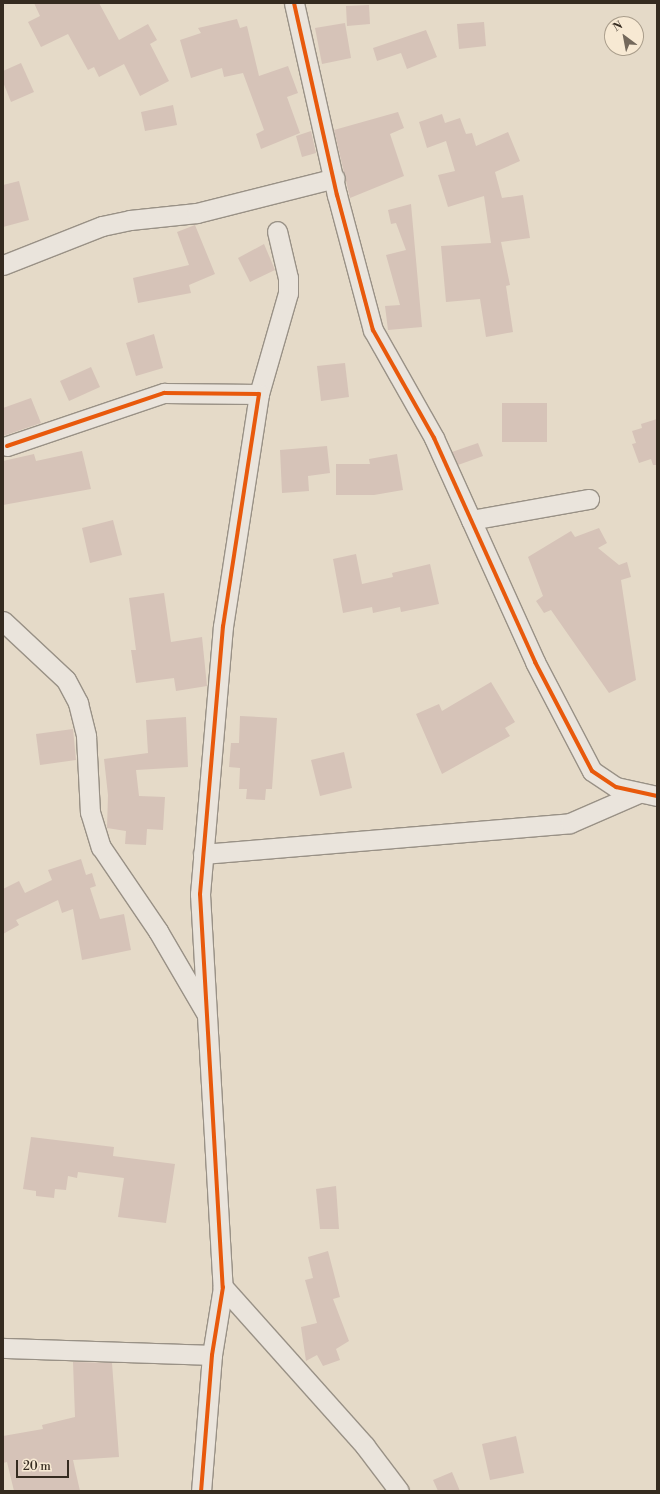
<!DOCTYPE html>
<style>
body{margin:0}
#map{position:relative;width:660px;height:1494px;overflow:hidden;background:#e5dac8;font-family:"Libre Bodoni",serif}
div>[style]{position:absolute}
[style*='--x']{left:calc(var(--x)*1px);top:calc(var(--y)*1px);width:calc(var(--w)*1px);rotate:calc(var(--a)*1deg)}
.building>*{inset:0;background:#d6c3b8}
.roads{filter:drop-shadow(1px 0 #999186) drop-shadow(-1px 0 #999186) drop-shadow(0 1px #999186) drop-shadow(0 -1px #999186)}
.minor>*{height:19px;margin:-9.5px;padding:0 9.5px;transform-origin:9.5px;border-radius:9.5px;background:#eae4dc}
.cycleway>*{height:4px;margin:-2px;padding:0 2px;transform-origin:2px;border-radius:2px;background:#e8590c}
span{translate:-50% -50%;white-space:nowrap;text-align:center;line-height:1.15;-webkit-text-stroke:3px #f7e9d3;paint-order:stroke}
.frame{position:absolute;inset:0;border:4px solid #352b20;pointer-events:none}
.north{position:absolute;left:604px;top:16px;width:40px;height:40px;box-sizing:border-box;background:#f7e9d3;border:1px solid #a99d8b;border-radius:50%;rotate:328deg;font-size:11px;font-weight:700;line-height:16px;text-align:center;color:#352b20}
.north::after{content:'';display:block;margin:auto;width:14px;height:18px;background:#73685b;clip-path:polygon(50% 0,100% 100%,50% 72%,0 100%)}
.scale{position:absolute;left:16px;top:1460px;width:53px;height:18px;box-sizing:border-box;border:2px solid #352b20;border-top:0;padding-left:5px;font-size:12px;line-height:14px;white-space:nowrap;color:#352b20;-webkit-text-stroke:3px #f7e9d3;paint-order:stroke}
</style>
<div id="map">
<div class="building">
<i style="clip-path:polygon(34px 3px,99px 3px,119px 40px,148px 24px,157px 40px,150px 44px,169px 81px,140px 96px,124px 64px,99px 77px,94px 67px,88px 70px,68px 34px,41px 47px,28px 22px,40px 16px)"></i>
<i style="clip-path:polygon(369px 5px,370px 24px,347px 26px,346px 6px)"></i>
<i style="clip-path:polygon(237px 19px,240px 28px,247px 26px,259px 76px,288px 66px,298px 93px,287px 97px,300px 133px,261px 149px,256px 134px,264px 130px,243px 73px,224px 77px,222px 68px,191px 78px,180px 40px,201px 33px,198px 28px)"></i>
<i style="clip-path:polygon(484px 22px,486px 46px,459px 49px,457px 24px)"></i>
<i style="clip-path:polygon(345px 23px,351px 58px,322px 64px,315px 28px)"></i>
<i style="clip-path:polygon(426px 30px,437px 57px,407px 69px,401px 53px,377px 61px,373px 48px)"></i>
<i style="clip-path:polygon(21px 63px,34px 92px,11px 102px,3px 82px,3px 71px)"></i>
<i style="clip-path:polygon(173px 105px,177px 125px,145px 131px,141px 112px)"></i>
<i style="clip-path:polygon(398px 112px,404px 128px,390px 134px,404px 176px,350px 198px,334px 130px)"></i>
<i style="clip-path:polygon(442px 114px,445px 123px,460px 118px,466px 134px,472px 133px,476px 146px,508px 132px,520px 161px,495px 172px,502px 198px,523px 195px,530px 238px,501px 242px,510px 285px,506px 286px,513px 332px,486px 337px,480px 299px,446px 302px,441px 246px,491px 243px,484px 196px,448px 207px,438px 175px,455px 171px,446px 141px,427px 148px,419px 122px)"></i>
<i style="clip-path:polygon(311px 131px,316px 153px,302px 157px,296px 136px)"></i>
<i style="clip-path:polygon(19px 181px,29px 220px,3px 227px,3px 185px)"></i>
<i style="clip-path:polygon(411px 204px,422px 327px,388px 330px,385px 306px,400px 305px,386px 255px,406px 250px,396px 223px,391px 224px,388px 210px)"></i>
<i style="clip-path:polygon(195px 225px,215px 274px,189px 285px,191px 293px,138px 303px,133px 278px,189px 265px,177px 232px)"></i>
<i style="clip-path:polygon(264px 244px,275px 270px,250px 282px,238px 258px)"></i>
<i style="clip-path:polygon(154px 334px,163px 368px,136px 376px,126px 343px)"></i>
<i style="clip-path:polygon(345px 363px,349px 397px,321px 401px,317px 366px)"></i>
<i style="clip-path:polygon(91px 367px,100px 387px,69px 401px,60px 381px)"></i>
<i style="clip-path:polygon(31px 398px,41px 423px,3px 436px,3px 408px)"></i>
<i style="clip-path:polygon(502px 403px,547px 403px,547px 442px,502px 442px)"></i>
<i style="clip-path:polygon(657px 419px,657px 465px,653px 465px,651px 459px,639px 463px,632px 444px,636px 443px,632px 431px,642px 428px,641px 424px)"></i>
<i style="clip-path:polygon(478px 443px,483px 456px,458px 465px,452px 452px)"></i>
<i style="clip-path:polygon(327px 446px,330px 473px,308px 476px,309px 491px,282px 493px,280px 450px)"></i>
<i style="clip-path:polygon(82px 451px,91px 489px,3px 505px,3px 461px,34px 454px,36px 461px)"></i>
<i style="clip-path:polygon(397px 454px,403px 490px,374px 495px,336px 495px,336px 464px,370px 464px,369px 459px)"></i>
<i style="clip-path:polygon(113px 520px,122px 555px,90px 563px,82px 528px)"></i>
<i style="clip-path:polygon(599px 528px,607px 543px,598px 548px,619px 565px,627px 562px,631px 577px,621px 580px,636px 680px,609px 693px,551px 610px,544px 613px,536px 601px,543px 596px,528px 557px,571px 531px,575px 537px)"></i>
<i style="clip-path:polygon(356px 554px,362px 584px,393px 577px,392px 573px,430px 564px,439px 604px,401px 612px,400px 607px,373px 613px,372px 607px,343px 613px,333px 559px)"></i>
<i style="clip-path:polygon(164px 593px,171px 642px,202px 637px,207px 686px,176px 691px,174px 678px,136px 683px,131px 650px,136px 650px,129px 598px)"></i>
<i style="clip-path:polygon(491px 682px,515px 722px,505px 728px,510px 736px,442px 774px,416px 714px,439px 704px,442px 711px)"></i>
<i style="clip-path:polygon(240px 716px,277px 718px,272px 789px,266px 789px,265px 800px,246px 799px,247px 789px,239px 789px,240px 768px,229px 767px,231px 743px,239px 743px)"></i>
<i style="clip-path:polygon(186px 717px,188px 767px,136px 770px,139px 796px,165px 797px,163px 830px,147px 829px,146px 845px,125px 844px,126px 831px,107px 828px,108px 795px,104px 759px,148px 753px,146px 720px)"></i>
<i style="clip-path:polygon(73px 729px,76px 760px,40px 765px,36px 734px)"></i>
<i style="clip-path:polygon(344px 752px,352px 788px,320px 796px,311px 760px)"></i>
<i style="clip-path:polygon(81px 859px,86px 875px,92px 873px,96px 886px,90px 888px,100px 919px,124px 914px,131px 950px,82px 960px,73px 909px,62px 913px,58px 900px,16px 920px,19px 925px,3px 934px,3px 889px,19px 881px,25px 893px,52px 880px,48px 870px)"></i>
<i style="clip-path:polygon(31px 1137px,114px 1147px,113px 1156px,175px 1164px,166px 1223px,118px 1217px,124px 1178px,78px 1172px,77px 1178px,68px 1176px,66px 1190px,55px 1189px,54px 1198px,36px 1196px,36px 1191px,23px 1189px)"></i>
<i style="clip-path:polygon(336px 1186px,339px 1229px,320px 1229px,316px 1189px)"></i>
<i style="clip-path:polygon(328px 1251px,340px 1297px,333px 1299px,349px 1341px,336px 1349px,340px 1360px,323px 1366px,317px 1355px,306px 1361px,301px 1327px,317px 1323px,305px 1280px,313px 1278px,308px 1257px)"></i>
<i style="clip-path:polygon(73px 1362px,112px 1363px,119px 1457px,73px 1460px,80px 1491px,14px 1491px,7px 1462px,3px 1463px,3px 1436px,43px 1429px,42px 1425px,75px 1417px)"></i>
<i style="clip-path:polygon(516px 1436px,524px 1473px,490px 1480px,482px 1444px)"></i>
<i style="clip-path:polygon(452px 1472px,460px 1491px,438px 1491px,433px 1480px)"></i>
</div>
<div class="roads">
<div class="minor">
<i style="--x:294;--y:3;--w:197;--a:77.4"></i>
<i style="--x:337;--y:195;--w:140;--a:75.1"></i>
<i style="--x:373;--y:330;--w:124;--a:60.5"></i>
<i style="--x:434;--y:438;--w:246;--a:65.7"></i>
<i style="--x:535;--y:662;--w:123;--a:62.4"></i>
<i style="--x:592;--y:771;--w:29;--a:34"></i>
<i style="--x:616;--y:787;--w:42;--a:12.4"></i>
<i style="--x:3;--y:265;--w:106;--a:-21.5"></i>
<i style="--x:102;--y:226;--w:29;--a:-12"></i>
<i style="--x:130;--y:220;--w:67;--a:-6"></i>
<i style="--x:197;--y:213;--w:142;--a:-14.2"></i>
<i style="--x:259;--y:394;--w:105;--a:-74"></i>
<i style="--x:288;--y:293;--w:15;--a:-90"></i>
<i style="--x:288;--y:278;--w:48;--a:-103.2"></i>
<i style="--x:7;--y:446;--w:166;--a:-18.7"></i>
<i style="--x:164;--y:393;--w:95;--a:0.6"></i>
<i style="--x:259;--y:394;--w:235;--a:98.8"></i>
<i style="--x:223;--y:626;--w:269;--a:94.9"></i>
<i style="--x:200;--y:894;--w:394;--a:86.7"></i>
<i style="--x:223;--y:1287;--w:69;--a:99.2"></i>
<i style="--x:212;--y:1355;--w:136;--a:94.6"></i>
<i style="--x:471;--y:520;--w:120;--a:-10.1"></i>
<i style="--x:3;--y:621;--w:86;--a:43.1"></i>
<i style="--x:66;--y:680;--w:26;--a:62"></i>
<i style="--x:78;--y:703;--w:34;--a:76"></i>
<i style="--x:86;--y:736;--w:76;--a:87"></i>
<i style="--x:90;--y:812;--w:37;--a:73"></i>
<i style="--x:101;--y:847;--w:102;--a:55.8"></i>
<i style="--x:158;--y:931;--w:95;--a:59.7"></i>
<i style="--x:203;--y:854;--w:368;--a:-4.8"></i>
<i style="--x:570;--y:823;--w:75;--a:-23.5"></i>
<i style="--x:223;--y:1287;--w:213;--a:48.2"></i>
<i style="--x:365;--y:1446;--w:56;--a:52.9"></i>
<i style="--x:3;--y:1348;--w:209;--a:1.9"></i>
</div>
</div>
<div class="cycleway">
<i style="--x:294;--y:3;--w:197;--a:77.4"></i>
<i style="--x:337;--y:195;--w:140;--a:75.1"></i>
<i style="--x:373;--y:330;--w:124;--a:60.5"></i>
<i style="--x:434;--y:438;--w:246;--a:65.7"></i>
<i style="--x:535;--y:662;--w:123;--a:62.4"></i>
<i style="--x:592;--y:771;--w:29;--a:34"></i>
<i style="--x:616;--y:787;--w:42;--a:12.4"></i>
<i style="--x:7;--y:446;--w:166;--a:-18.7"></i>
<i style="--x:164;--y:393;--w:95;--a:0.6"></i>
<i style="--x:259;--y:394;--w:235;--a:98.8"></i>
<i style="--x:223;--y:626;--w:269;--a:94.9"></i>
<i style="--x:200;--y:894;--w:394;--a:86.7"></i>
<i style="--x:223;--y:1287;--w:69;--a:99.2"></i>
<i style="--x:212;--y:1355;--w:136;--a:94.6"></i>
</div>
<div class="frame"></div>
<div class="north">N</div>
<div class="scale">20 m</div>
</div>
